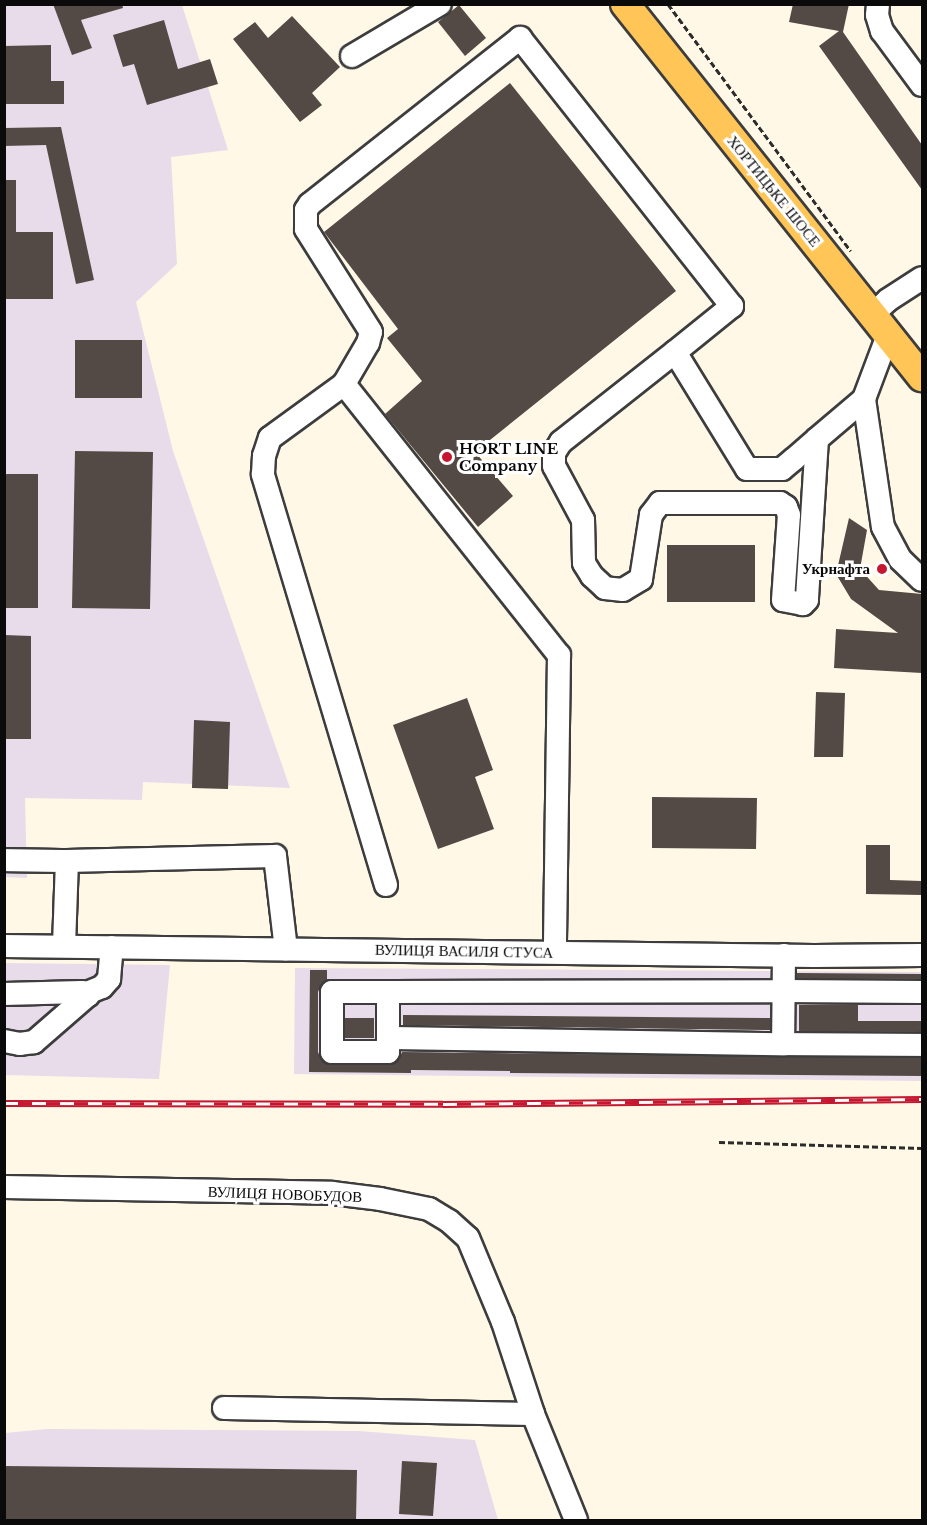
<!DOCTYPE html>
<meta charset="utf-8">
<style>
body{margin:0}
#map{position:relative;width:927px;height:1525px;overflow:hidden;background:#fff8e7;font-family:"Libre Baskerville",serif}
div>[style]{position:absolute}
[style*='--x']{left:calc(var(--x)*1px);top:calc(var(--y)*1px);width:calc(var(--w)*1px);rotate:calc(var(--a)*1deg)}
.industrial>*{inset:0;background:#e8dcea}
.building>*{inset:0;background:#534945}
.path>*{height:3px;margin-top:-1.5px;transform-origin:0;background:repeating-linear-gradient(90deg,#2c2c2c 0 6px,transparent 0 9px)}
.roads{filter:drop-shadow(2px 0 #3d3d3d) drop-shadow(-2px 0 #3d3d3d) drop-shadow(0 2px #3d3d3d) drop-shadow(0 -2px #3d3d3d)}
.minor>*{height:22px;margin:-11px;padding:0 11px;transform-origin:11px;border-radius:11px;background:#fff}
.major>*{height:28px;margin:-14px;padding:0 14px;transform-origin:14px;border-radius:14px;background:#ffc657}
.rail>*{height:7px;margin-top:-3.5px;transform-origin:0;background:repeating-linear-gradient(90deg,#fff 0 14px,#c51730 0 28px);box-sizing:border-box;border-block:2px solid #c51730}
.dots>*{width:16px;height:16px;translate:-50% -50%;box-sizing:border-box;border:3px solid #fff;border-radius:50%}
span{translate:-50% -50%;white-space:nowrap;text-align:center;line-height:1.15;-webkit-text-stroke:6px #fff;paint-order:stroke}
.street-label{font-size:15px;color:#0a0a0a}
.poi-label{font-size:15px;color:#0a0a0a;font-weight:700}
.left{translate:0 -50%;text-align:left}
.right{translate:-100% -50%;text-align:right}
.frame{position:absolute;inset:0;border:6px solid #0a0a0a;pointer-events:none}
</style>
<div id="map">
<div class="industrial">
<i style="clip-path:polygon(4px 5px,182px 5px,228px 150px,171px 157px,177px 264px,136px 302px,173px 451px,290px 788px,143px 782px,142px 800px,25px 798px,27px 878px,4px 877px)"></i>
<i style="clip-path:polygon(5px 963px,170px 965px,159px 1079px,5px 1075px)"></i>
<i style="clip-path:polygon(295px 968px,922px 972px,922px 1081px,294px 1074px)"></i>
<i style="clip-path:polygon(47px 1429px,359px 1431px,475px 1440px,498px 1520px,5px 1520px,5px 1433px)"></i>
</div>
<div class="building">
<i style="clip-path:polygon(53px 4px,122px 4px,123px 8px,81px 20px,92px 48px,72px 55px)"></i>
<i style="clip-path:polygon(793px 4px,849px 4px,843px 32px,922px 145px,922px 190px,819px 46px,839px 31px,789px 22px)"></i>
<i style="clip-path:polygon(459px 5px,486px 38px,465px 56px,438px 22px)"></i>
<i style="clip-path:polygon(292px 16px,340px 67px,312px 93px,322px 105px,300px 122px,233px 39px,255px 22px,268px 38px)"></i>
<i style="clip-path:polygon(164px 20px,178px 69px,210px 59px,218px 84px,147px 105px,134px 64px,123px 67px,113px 35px)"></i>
<i style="clip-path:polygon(51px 45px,51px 81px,64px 81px,64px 104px,4px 104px,4px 46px)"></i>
<i style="clip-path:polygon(510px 83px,676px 291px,475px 452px,513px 496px,478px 527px,385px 414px,422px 381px,387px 338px,398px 329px,324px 232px)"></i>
<i style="clip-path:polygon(61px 127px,94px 280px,76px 284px,46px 145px,4px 146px,4px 128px)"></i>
<i style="clip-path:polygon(4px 180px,16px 180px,16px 232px,53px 232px,53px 299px,4px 299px)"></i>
<i style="clip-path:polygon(75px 340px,142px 340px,142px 398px,75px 398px)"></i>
<i style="clip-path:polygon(75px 451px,153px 452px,150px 609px,72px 608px)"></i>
<i style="clip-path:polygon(4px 474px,38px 474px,38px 608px,4px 608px)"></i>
<i style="clip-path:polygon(849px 518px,867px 530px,860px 569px,879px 590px,922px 594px,922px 673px,834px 668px,836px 629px,898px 633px,851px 599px,836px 574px)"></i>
<i style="clip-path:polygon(667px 545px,755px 545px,755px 602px,667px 602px)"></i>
<i style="clip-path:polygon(4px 635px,31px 636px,31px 739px,4px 739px)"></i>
<i style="clip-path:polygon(816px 692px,845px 693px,843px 757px,814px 757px)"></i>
<i style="clip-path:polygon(467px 698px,493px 770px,475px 777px,494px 829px,438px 849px,393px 725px)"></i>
<i style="clip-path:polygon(194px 720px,230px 722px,228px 789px,192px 788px)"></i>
<i style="clip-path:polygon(652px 797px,757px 798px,756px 849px,652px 848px)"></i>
<i style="clip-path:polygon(866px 845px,890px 845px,890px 880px,922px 881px,922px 895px,866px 894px)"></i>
<i style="clip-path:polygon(310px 970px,327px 970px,327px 980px,321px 985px,318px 992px,318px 1052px,321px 1059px,331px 1065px,389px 1065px,399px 1059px,402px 1052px,922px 1058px,922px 1076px,510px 1073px,510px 1071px,411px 1070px,411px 1073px,309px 1072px)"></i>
<i style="clip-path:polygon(797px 973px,922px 974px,922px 979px,797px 978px)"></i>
<i style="clip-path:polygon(799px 1005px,858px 1005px,858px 1021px,922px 1021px,922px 1032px,799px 1031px)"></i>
<i style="clip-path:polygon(403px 1015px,770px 1018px,770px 1030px,403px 1025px)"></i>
<i style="clip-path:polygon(345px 1018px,374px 1018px,374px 1038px,345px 1038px)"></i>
<i style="clip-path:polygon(402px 1461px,437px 1463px,433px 1516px,399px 1514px)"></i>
<i style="clip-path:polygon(4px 1466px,357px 1470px,356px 1521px,4px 1521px)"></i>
</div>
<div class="path">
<i style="--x:668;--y:4;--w:307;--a:53.5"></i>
<i style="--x:719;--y:1142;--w:203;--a:1.7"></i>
</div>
<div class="roads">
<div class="minor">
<i style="--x:878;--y:4;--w:11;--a:95"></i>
<i style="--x:877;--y:15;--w:17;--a:73"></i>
<i style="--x:882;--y:31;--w:67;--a:53.5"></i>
<i style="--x:352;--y:56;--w:102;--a:-30.6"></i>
<i style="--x:872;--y:315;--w:22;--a:-43"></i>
<i style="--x:888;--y:300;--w:40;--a:-32.9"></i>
<i style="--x:888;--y:335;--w:68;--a:110.6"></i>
<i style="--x:864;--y:399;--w:129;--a:81.6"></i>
<i style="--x:883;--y:527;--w:36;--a:62"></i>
<i style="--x:900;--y:559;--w:30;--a:44"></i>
<i style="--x:344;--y:384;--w:346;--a:51.6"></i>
<i style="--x:559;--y:655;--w:297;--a:90.8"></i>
<i style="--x:817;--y:439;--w:161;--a:93.6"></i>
<i style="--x:807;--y:600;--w:6;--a:135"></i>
<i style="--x:803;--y:604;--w:20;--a:-169"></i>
<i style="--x:783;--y:600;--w:85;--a:-86"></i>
<i style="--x:789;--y:515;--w:9;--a:-111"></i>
<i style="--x:786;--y:507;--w:7;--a:-146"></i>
<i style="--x:780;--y:503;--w:120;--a:180"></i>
<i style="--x:660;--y:503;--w:15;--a:127"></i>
<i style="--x:651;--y:515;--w:65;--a:98.9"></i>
<i style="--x:641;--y:579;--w:21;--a:149"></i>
<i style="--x:623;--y:590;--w:18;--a:-174"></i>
<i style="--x:605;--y:588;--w:18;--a:-137"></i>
<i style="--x:592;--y:576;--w:15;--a:-122"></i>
<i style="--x:584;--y:563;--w:43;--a:-91.3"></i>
<i style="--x:583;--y:520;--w:61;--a:-118.2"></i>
<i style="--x:554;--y:466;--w:13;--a:-90"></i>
<i style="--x:554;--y:453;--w:13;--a:-58"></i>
<i style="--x:561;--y:442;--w:145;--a:-38.3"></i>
<i style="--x:675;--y:352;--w:137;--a:58.4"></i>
<i style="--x:747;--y:469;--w:35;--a:0"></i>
<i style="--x:782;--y:469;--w:16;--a:-40"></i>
<i style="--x:794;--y:459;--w:30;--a:-41"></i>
<i style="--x:817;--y:439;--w:62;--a:-40.4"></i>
<i style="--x:4;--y:860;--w:63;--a:0.9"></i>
<i style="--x:386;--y:885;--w:429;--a:-106.7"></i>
<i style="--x:263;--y:474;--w:18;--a:-87"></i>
<i style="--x:264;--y:456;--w:19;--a:-72"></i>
<i style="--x:270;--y:438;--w:92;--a:-36.1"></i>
<i style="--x:344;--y:384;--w:48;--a:-59.7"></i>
<i style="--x:368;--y:343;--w:11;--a:-75"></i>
<i style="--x:371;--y:332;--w:122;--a:-122.3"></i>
<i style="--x:306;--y:229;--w:19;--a:-90"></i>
<i style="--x:306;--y:210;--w:7;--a:-56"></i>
<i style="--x:310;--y:204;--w:268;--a:-38.3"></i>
<i style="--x:520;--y:38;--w:342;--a:51.7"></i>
<i style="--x:732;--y:306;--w:73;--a:141.1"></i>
<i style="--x:4;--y:946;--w:810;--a:0.71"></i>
<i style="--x:814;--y:956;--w:108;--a:-0.5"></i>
<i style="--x:64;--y:946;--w:85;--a:-88"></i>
<i style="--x:67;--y:861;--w:208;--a:-1.4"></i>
<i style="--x:275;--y:856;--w:94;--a:83.3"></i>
<i style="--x:784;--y:955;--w:89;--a:90.6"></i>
<i style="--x:783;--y:1044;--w:139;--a:0.4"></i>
<i style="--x:388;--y:992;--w:60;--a:90"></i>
<i style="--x:388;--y:1052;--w:56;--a:180"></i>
<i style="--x:332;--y:1052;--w:60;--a:-90"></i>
<i style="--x:332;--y:992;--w:56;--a:0"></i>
<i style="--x:388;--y:992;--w:396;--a:-0.1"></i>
<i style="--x:784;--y:991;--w:138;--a:0.4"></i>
<i style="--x:87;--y:993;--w:16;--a:-22"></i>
<i style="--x:102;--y:987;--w:11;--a:-49"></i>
<i style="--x:109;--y:979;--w:32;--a:-85"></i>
<i style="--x:4;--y:994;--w:78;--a:-1.5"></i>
<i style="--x:82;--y:992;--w:7;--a:27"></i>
<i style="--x:88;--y:995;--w:72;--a:139"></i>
<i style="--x:34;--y:1042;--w:14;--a:172"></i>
<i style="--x:20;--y:1044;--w:16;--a:-169"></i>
<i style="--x:388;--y:1038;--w:395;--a:0.9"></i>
<i style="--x:4;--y:1187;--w:328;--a:1"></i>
<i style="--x:332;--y:1193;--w:48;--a:7.1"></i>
<i style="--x:380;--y:1199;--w:50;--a:11.5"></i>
<i style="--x:429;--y:1209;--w:23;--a:31"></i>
<i style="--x:449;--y:1221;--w:25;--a:42"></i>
<i style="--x:468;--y:1238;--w:91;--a:67.4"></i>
<i style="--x:503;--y:1322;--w:97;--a:71.9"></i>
<i style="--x:533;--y:1414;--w:114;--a:67.9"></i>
<i style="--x:224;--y:1408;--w:309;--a:1.1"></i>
</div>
<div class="major">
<i style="--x:625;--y:4;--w:477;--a:51.5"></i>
</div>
</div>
<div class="rail">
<i style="--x:4;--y:1103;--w:439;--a:0.1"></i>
<i style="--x:443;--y:1104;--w:479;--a:-0.6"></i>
</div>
<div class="dots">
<i style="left:447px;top:457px;background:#c51730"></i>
<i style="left:882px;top:569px;background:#c51730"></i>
</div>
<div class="street-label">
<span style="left:774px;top:191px;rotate:51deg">ХОРТИЦЬКЕ ШОСЕ</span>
<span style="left:464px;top:951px;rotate:1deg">ВУЛИЦЯ ВАСИЛЯ СТУСА</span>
<span style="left:285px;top:1194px;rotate:2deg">ВУЛИЦЯ НОВОБУДОВ</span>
</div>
<div class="poi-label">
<span class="left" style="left:459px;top:457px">HORT LINE<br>Company</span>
<span class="right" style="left:870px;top:569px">Укрнафта</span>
</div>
<div class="frame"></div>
</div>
